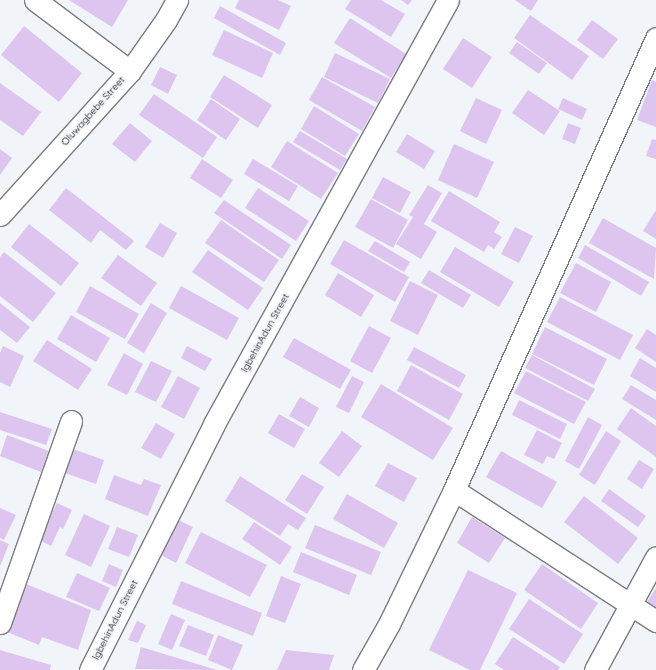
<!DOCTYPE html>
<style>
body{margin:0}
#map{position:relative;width:656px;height:670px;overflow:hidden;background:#f1f5f9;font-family:Quicksand,sans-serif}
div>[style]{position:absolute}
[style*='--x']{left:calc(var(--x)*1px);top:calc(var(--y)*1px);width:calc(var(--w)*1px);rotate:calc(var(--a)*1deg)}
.building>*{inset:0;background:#ddc5ef}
.roads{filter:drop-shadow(1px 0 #7a7d80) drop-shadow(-1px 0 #7a7d80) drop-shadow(0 1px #7a7d80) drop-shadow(0 -1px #7a7d80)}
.minor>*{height:21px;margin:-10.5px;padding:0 10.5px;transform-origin:10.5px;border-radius:10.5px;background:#fff}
span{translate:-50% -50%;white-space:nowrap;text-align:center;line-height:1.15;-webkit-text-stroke:4px #f1f5f9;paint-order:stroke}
.street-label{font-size:10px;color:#0b0c0d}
</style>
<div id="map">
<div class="building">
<i style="clip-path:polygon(69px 0,128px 0,112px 27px)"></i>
<i style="clip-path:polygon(239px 0,278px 0,291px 6px,279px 30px,235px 8px)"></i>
<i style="clip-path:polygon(351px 0,381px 0,405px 14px,391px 37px,345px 9px)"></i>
<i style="clip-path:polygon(401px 0,412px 0,408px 5px)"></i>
<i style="clip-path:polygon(515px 0,538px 0,531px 11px)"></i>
<i style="clip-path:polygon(220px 6px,286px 43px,280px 55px,214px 18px)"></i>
<i style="clip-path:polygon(530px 15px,589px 56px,572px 80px,514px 38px)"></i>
<i style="clip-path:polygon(350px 18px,406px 54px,391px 78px,334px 43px)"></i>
<i style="clip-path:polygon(592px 20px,618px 39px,603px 59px,577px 40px)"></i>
<i style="clip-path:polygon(24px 26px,82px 73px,59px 102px,1px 55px)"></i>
<i style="clip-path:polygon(224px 30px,273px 53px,262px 78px,212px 55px)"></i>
<i style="clip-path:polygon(463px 38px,492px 57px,472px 88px,443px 69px)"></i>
<i style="clip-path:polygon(517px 42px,547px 63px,539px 74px,509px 53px)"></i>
<i style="clip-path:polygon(335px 53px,390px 79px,378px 103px,324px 77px)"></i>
<i style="clip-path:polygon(160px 67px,177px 75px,168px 94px,151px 85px)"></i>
<i style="clip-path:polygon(224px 75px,272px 105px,258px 128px,210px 97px)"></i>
<i style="clip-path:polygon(322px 77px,375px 107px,362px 131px,309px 100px)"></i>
<i style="clip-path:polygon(652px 80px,656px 82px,656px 127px,637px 120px)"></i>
<i style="clip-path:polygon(0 83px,41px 112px,23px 136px,0 120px)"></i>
<i style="clip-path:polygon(528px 90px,560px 111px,544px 135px,512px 113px)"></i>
<i style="clip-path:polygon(154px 94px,217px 137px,203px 158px,139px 115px)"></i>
<i style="clip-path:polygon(476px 98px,502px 110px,486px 144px,460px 131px)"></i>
<i style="clip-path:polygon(563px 98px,587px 109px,582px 120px,558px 109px)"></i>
<i style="clip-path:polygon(211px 99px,240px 119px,226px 140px,197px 120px)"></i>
<i style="clip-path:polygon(314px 106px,359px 134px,345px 156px,301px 129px)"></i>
<i style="clip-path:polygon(130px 123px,152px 141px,135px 162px,112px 144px)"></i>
<i style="clip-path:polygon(568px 123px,581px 128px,575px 144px,562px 139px)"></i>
<i style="clip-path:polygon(300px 131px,347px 159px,340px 170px,293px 142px)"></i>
<i style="clip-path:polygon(407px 134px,435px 151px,424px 169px,396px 152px)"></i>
<i style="clip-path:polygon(652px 139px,656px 140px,656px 159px,646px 156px)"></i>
<i style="clip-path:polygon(287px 141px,338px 173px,321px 199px,271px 167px)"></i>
<i style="clip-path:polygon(454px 144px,494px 162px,477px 198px,438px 180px)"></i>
<i style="clip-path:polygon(0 149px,12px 158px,0 175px)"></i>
<i style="clip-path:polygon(202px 159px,233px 180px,221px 198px,190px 178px)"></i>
<i style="clip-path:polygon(253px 159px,298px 186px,289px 201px,244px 174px)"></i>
<i style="clip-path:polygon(383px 177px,411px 192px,400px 213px,372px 198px)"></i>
<i style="clip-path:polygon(428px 185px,442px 193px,424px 224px,437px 232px,421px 259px,396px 244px,413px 217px,409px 215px)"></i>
<i style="clip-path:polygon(66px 188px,134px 241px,126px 250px,100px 230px,91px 243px,49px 210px)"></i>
<i style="clip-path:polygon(258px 188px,309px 221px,296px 241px,245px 208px)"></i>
<i style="clip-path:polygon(449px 191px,500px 222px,494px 232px,502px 237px,494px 249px,488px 245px,484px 252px,431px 221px)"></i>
<i style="clip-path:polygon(371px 199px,408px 220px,393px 248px,355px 227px)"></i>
<i style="clip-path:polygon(224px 200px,291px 245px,282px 259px,214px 213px)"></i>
<i style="clip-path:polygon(656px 210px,656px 239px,643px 231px)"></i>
<i style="clip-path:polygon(603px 218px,656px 248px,654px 279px,589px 243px)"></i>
<i style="clip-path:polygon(221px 220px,279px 260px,264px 282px,205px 243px)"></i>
<i style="clip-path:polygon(160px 223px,177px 233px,163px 258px,145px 247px)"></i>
<i style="clip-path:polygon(29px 224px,79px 263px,61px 286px,11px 247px)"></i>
<i style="clip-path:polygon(515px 227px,533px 236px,519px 263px,501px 254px)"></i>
<i style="clip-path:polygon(344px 240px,409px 277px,395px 302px,330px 264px)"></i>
<i style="clip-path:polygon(375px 241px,410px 262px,404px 272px,368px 251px)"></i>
<i style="clip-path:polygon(585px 245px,649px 282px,641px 296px,578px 258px)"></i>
<i style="clip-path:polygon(455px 247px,514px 282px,499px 307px,440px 272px)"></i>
<i style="clip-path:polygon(208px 250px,263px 288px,248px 310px,192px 272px)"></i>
<i style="clip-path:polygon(4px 252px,56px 293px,33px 322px,0 296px,0 257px)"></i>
<i style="clip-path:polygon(118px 255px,157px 283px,141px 306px,101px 278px)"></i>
<i style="clip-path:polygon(576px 263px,611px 282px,596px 312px,560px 293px)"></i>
<i style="clip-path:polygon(429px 270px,471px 295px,463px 308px,421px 283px)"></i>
<i style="clip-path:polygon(338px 273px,374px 295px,361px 317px,325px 295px)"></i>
<i style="clip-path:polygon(410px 281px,438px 295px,418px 335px,390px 321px)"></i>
<i style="clip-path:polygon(90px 286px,139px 314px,125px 339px,76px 312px)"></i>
<i style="clip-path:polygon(181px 286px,239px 318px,227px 340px,169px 308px)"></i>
<i style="clip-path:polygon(560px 297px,633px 335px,620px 360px,547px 322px)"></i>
<i style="clip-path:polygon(0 303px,30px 327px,17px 343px,0 330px)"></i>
<i style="clip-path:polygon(151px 303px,167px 313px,144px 353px,127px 343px)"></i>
<i style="clip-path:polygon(71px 315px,110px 338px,96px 362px,57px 339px)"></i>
<i style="clip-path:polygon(369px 326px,391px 338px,372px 373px,350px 361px)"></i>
<i style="clip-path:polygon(545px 327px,607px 359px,594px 385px,532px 354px)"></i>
<i style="clip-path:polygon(647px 329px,656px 335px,656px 362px,635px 348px)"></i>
<i style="clip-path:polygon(294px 338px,351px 370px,340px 389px,283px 357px)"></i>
<i style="clip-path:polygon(47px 340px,92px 369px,78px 390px,33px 361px)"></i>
<i style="clip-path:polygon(3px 346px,24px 356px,10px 387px,0 382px,0 353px)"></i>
<i style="clip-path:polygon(187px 346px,212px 359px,205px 371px,181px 358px)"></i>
<i style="clip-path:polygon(414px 347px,466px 375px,459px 388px,407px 360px)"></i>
<i style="clip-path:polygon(124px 353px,143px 364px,127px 395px,107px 385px)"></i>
<i style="clip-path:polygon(532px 355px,595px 389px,588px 401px,525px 368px)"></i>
<i style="clip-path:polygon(640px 358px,656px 368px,656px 392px,630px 376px)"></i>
<i style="clip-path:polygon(151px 361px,172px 371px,156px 402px,135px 392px)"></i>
<i style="clip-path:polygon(411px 365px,463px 394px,449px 420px,397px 391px)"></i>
<i style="clip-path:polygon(526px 371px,586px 402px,574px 424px,514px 393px)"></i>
<i style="clip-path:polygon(178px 376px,200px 388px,184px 419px,161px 407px)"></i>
<i style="clip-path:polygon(352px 376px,364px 382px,349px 413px,336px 407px)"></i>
<i style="clip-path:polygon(381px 384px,453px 428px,433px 460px,361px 417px)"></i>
<i style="clip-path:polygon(631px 385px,656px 400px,656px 420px,622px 399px)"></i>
<i style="clip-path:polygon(300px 397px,319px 408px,309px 427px,289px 416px)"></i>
<i style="clip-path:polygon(519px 400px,567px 424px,560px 439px,512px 415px)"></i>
<i style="clip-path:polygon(631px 408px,656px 426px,656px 457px,617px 429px)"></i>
<i style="clip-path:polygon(0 412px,52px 429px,46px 445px,0 430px)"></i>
<i style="clip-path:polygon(279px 414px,305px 429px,294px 448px,268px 433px)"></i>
<i style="clip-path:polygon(588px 417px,602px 425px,579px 469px,565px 461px)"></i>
<i style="clip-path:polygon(156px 423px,175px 434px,161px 459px,141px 448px)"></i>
<i style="clip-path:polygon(537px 430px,562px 443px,554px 459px,547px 456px,543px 464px,524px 455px)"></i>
<i style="clip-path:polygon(342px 431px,362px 446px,339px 477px,319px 463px)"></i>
<i style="clip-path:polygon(606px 431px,621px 441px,595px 485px,579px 475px)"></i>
<i style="clip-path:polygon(7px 435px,49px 451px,41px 472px,0 456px)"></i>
<i style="clip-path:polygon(70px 448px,104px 460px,96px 484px,62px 472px)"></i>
<i style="clip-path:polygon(501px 451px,557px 482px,542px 508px,486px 477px)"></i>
<i style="clip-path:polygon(639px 460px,654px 469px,642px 489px,627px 479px)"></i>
<i style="clip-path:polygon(388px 463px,417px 478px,404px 502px,375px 486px)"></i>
<i style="clip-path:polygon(302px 474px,324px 487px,307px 514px,285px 500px)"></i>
<i style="clip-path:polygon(114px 475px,141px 485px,144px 479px,161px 485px,148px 516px,105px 499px)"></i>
<i style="clip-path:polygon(240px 476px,306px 518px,298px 530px,288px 524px,280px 536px,225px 501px)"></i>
<i style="clip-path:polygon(609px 489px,646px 516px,638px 527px,601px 501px)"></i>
<i style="clip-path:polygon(347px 494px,398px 523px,384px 548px,333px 519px)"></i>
<i style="clip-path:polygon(584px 496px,638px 538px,618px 564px,564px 522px)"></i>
<i style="clip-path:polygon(57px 503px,72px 510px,63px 529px,60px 527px,51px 546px,39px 540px)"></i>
<i style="clip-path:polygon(0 508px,16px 515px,4px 540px,0 538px)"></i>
<i style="clip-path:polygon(84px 514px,110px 526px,91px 567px,65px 555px)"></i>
<i style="clip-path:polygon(472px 517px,505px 538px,489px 563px,457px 543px)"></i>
<i style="clip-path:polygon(176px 519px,193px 527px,176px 563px,159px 554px)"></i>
<i style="clip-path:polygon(254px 522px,292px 547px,280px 565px,242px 539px)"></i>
<i style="clip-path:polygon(315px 525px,381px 552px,371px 575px,305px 548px)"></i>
<i style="clip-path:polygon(117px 527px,138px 535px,129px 557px,108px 549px)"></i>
<i style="clip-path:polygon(201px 532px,267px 565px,250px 597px,185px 563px)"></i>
<i style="clip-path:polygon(0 540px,9px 544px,0 566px)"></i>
<i style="clip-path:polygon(301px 552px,357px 575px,349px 595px,293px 572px)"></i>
<i style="clip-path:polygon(109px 564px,123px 570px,116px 587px,102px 581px)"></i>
<i style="clip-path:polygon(542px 564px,598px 603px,581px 629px,524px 590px)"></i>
<i style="clip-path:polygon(468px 570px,517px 593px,480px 670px,470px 670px,429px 650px)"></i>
<i style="clip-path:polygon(77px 573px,110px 588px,99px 611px,66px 597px)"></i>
<i style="clip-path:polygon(281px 576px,301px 584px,285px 623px,266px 616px)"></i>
<i style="clip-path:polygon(181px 581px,262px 613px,253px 636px,172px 604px)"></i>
<i style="clip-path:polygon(26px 584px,91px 610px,78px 650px,42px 637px,39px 645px,7px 632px)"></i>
<i style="clip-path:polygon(656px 588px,656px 607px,647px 602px)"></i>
<i style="clip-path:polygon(529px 599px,583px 634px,564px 664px,509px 629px)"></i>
<i style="clip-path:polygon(171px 614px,185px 620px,172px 650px,158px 644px)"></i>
<i style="clip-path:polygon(137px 621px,146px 625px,138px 643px,128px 640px)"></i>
<i style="clip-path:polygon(188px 625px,214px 635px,206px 656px,179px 646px)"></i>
<i style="clip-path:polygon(218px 635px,243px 645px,232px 670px,208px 660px)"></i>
<i style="clip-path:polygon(513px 637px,560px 667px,558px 670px,504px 670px,495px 664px)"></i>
<i style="clip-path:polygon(141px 647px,217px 670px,135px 669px)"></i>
<i style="clip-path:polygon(0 650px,51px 665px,50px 670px,0 670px)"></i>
<i style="clip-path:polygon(286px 650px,334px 655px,329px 670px,277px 670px)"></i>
</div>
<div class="roads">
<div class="minor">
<i style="--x:35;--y:0;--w:119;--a:36.8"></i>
<i style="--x:0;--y:215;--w:194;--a:-47.9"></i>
<i style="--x:130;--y:71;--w:62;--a:-54.8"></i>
<i style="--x:166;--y:20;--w:23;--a:-61"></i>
<i style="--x:454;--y:490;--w:241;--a:33"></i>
<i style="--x:0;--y:623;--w:214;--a:-70.6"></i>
<i style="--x:90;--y:670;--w:275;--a:-63.2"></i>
<i style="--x:214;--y:424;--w:484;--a:-61.1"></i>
<i style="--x:363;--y:670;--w:53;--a:-60.5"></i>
<i style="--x:389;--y:624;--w:149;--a:-64.1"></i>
<i style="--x:454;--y:490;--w:495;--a:-65.9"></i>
<i style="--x:595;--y:670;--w:128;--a:-61.6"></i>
</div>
</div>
<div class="street-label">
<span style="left:93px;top:111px;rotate:-48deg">Oluwagbebe Street</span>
<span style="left:265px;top:333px;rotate:-61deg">IgbehinAdun Street</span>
<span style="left:115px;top:620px;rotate:-63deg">IgbehinAdun Street</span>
</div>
</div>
